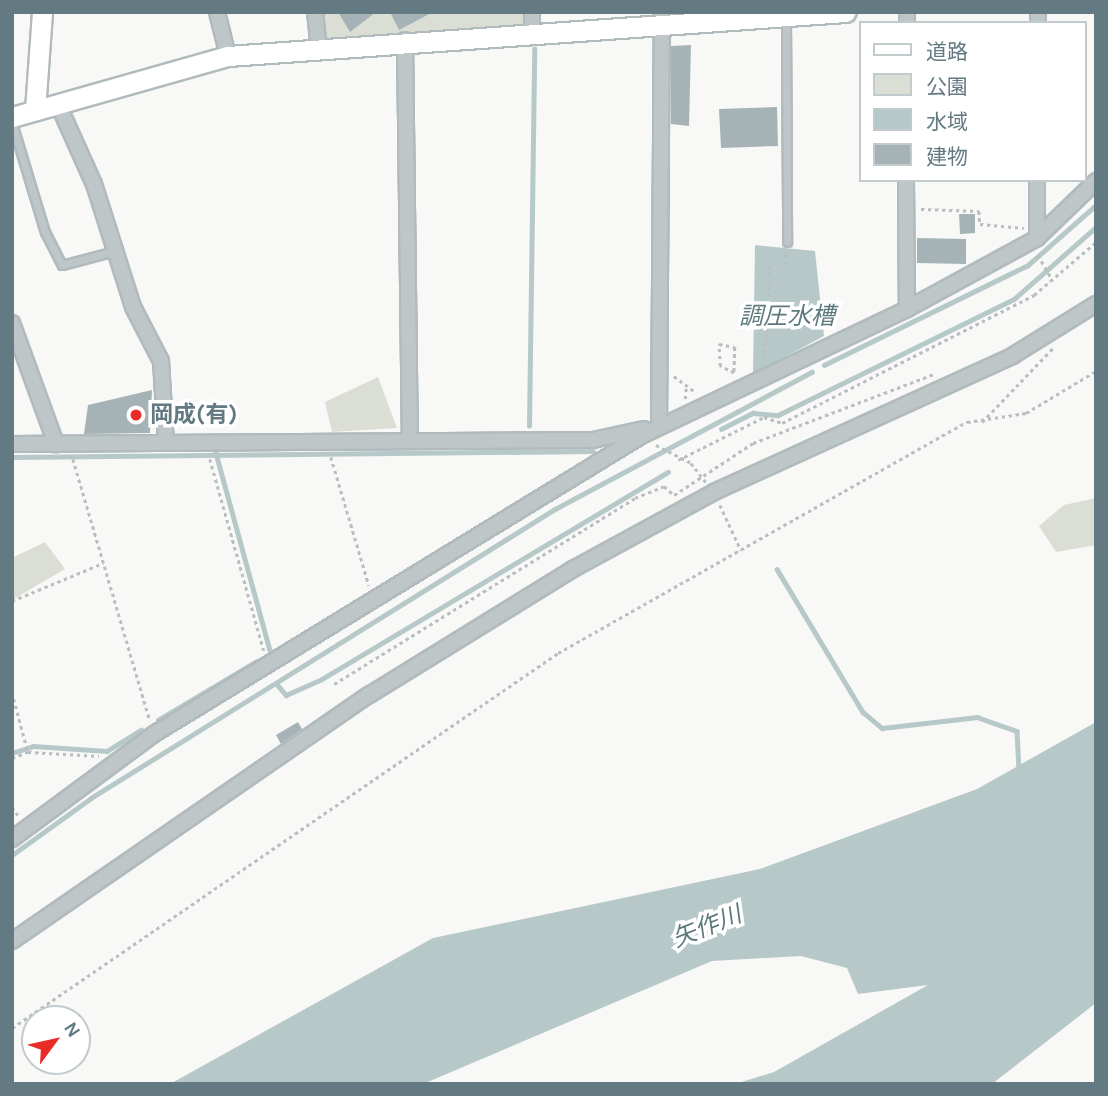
<!DOCTYPE html>
<meta charset="utf-8">
<style>
body{margin:0}
#map{position:relative;width:1108px;height:1096px;overflow:hidden;background:#f8f8f6;font-family:Karla,"Noto Sans JP",sans-serif}
div>[style]{position:absolute}
[style*='--x']{left:calc(var(--x)*1px);top:calc(var(--y)*1px);width:calc(var(--w)*1px);rotate:calc(var(--a)*1deg)}
.green>*{inset:0;background:#daded5}
.water>*{inset:0;background:#b7c8c9}
.stream>*{height:4.5px;margin:-2.25px;padding:0 2.25px;transform-origin:2.25px;border-radius:2.25px;background:#b7c8c9}
.building>*{inset:0;background:#a6b3b6}
.path>*{height:2.5px;margin-top:-1.25px;transform-origin:0;background:repeating-linear-gradient(90deg,#b9bec0 0 3.5px,transparent 0 7px)}
.roads{filter:drop-shadow(2px 0 #b1babd) drop-shadow(-2px 0 #b1babd) drop-shadow(0 2px #b1babd) drop-shadow(0 -2px #b1babd)}
.lane>*{height:7px;margin:-3.5px;padding:0 3.5px;transform-origin:3.5px;border-radius:3.5px;background:#bfc6c8}
.street>*{height:14px;margin:-7px;padding:0 7px;transform-origin:7px;border-radius:7px;background:#bfc6c8}
.secondary>*{height:19px;margin:-9.5px;padding:0 9.5px;transform-origin:9.5px;border-radius:9.5px;background:#fff}
.dots>*{width:19px;height:19px;translate:-50% -50%;box-sizing:border-box;border:4px solid #fff;border-radius:50%}
span{translate:-50% -50%;white-space:nowrap;text-align:center;line-height:1.15;-webkit-text-stroke:7px #fff;paint-order:stroke}
.poi-label{font-size:23px;color:#637a82;font-weight:700}
.left{translate:0 -50%;text-align:left}
.water-label{font-size:24px;color:#5e7a7c;font-style:italic}
.frame{position:absolute;inset:0;border:14px solid #637a82;pointer-events:none}
.legend{position:absolute;left:859px;top:21px;width:228px;height:161px;box-sizing:border-box;background:#fff;border:2px solid #c1cacd;margin:0;padding:9px 12px;list-style:none;font-size:21px;color:#637a82}
.legend li{display:flex;align-items:center;gap:14px;height:35px}
.legend b{width:35px;border:2px solid #c1cacd}
.north{position:absolute;left:21px;top:1005px;width:70px;height:70px;box-sizing:border-box;background:#fff;border:2px solid #c1cacd;border-radius:50%;rotate:57deg;font-size:19px;font-weight:700;line-height:28px;text-align:center;color:#637a82}
.north::after{content:'';display:block;margin:auto;width:24px;height:32px;background:#e92c26;clip-path:polygon(50% 0,100% 100%,50% 72%,0 100%)}
</style>
<div id="map">
<div class="green">
<i style="clip-path:polygon(321px 12px,524px 12px,524px 26px,326px 39px)"></i>
<i style="clip-path:polygon(378px 377px,397px 428px,332px 432px,325px 402px)"></i>
<i style="clip-path:polygon(1096px 498px,1096px 545px,1056px 552px,1039px 526px,1064px 505px)"></i>
<i style="clip-path:polygon(45px 542px,65px 569px,12px 600px,12px 558px)"></i>
</div>
<div class="water">
<i style="clip-path:polygon(755px 245px,815px 251px,824px 336px,753px 374px)"></i>
<i style="clip-path:polygon(1096px 722px,1096px 1003px,992px 1084px,735px 1084px,774px 1072px,928px 985px,858px 994px,847px 968px,801px 956px,712px 961px,423px 1084px,170px 1084px,433px 938px,760px 869px,977px 789px)"></i>
</div>
<div class="stream">
<i style="--x:824;--y:365;--w:227;--a:-26.1"></i>
<i style="--x:1028;--y:265;--w:91;--a:-41.4"></i>
<i style="--x:529;--y:426;--w:377;--a:-89.2"></i>
<i style="--x:721;--y:429;--w:36;--a:-27"></i>
<i style="--x:753;--y:413;--w:25;--a:5"></i>
<i style="--x:778;--y:415;--w:263;--a:-26.2"></i>
<i style="--x:1014;--y:299;--w:109;--a:-41.3"></i>
<i style="--x:216;--y:453;--w:205;--a:74.7"></i>
<i style="--x:12;--y:457;--w:581;--a:-0.59"></i>
<i style="--x:777;--y:569;--w:167;--a:59"></i>
<i style="--x:863;--y:712;--w:25;--a:40"></i>
<i style="--x:882;--y:728;--w:96;--a:-6.6"></i>
<i style="--x:977;--y:717;--w:42;--a:19.3"></i>
<i style="--x:1017;--y:731;--w:40;--a:87.1"></i>
<i style="--x:276;--y:683;--w:16;--a:50"></i>
<i style="--x:286;--y:695;--w:39;--a:-24"></i>
<i style="--x:322;--y:679;--w:403;--a:-30.9"></i>
<i style="--x:158;--y:720;--w:115;--a:-30.8"></i>
<i style="--x:12;--y:753;--w:22;--a:-18"></i>
<i style="--x:33;--y:746;--w:74;--a:3.9"></i>
<i style="--x:107;--y:751;--w:40;--a:-32"></i>
<i style="--x:12;--y:855;--w:97;--a:-35.8"></i>
<i style="--x:91;--y:798;--w:547;--a:-31.92"></i>
<i style="--x:555;--y:509;--w:291;--a:-28.1"></i>
</div>
<div class="building">
<i style="clip-path:polygon(338px 12px,376px 12px,350px 32px)"></i>
<i style="clip-path:polygon(390px 12px,433px 12px,399px 30px)"></i>
<i style="clip-path:polygon(691px 45px,689px 126px,671px 124px,671px 46px)"></i>
<i style="clip-path:polygon(777px 107px,778px 146px,721px 148px,719px 109px)"></i>
<i style="clip-path:polygon(959px 214px,975px 214px,975px 233px,960px 234px)"></i>
<i style="clip-path:polygon(917px 238px,966px 239px,966px 264px,917px 263px)"></i>
<i style="clip-path:polygon(152px 390px,150px 433px,84px 434px,88px 405px)"></i>
<i style="clip-path:polygon(298px 722px,302px 729px,281px 744px,276px 735px)"></i>
</div>
<div class="path">
<i style="--x:921;--y:209;--w:58;--a:2"></i>
<i style="--x:979;--y:211;--w:13;--a:86"></i>
<i style="--x:980;--y:224;--w:44;--a:5.2"></i>
<i style="--x:1038;--y:255;--w:28;--a:60"></i>
<i style="--x:719;--y:344;--w:16;--a:11"></i>
<i style="--x:735;--y:347;--w:26;--a:92"></i>
<i style="--x:734;--y:373;--w:16;--a:-153"></i>
<i style="--x:720;--y:366;--w:22;--a:-93"></i>
<i style="--x:764;--y:360;--w:96;--a:-86.4"></i>
<i style="--x:770;--y:264;--w:16;--a:0"></i>
<i style="--x:786;--y:264;--w:12;--a:-90"></i>
<i style="--x:674;--y:376;--w:26;--a:37"></i>
<i style="--x:685;--y:399;--w:11;--a:-85"></i>
<i style="--x:982;--y:422;--w:104;--a:-46.2"></i>
<i style="--x:656;--y:445;--w:39;--a:27"></i>
<i style="--x:691;--y:463;--w:24;--a:52"></i>
<i style="--x:331;--y:457;--w:134;--a:73.5"></i>
<i style="--x:73;--y:459;--w:273;--a:73.6"></i>
<i style="--x:210;--y:459;--w:199;--a:74.3"></i>
<i style="--x:678;--y:460;--w:96;--a:-26.6"></i>
<i style="--x:764;--y:417;--w:19;--a:18"></i>
<i style="--x:782;--y:423;--w:283;--a:-26.9"></i>
<i style="--x:1034;--y:295;--w:82;--a:-40.5"></i>
<i style="--x:720;--y:505;--w:50;--a:65"></i>
<i style="--x:12;--y:601;--w:99;--a:-22.7"></i>
<i style="--x:334;--y:684;--w:354;--a:-31.7"></i>
<i style="--x:635;--y:498;--w:31;--a:-22"></i>
<i style="--x:664;--y:486;--w:13;--a:42"></i>
<i style="--x:674;--y:495;--w:95;--a:-33.4"></i>
<i style="--x:753;--y:443;--w:196;--a:-20.9"></i>
<i style="--x:12;--y:692;--w:62;--a:75.1"></i>
<i style="--x:12;--y:758;--w:17;--a:-21"></i>
<i style="--x:28;--y:752;--w:71;--a:3.2"></i>
<i style="--x:12;--y:807;--w:10;--a:53"></i>
<i style="--x:12;--y:1028;--w:662;--a:-34.48"></i>
<i style="--x:558;--y:653;--w:470;--a:-29.5"></i>
<i style="--x:967;--y:422;--w:60;--a:-8.7"></i>
<i style="--x:1026;--y:413;--w:82;--a:-31"></i>
</div>
<div class="roads">
<div class="lane">
<i style="--x:786;--y:17;--w:225;--a:89.7"></i>
<i style="--x:12;--y:123;--w:114;--a:73.2"></i>
<i style="--x:45;--y:232;--w:37;--a:63"></i>
<i style="--x:62;--y:265;--w:55;--a:-14.8"></i>
</div>
<div class="street">
<i style="--x:217;--y:12;--w:45;--a:76"></i>
<i style="--x:315;--y:12;--w:37;--a:84"></i>
<i style="--x:532;--y:12;--w:21;--a:90"></i>
<i style="--x:907;--y:23;--w:11;--a:-90"></i>
<i style="--x:1038;--y:23;--w:11;--a:-90"></i>
<i style="--x:405;--y:40;--w:400;--a:89.3"></i>
<i style="--x:58;--y:104;--w:88;--a:65.8"></i>
<i style="--x:94;--y:184;--w:129;--a:72.4"></i>
<i style="--x:133;--y:307;--w:61;--a:62.6"></i>
<i style="--x:161;--y:361;--w:81;--a:86.5"></i>
<i style="--x:906;--y:180;--w:129;--a:89.6"></i>
<i style="--x:1037;--y:238;--w:58;--a:-90"></i>
<i style="--x:12;--y:323;--w:129;--a:70"></i>
<i style="--x:659;--y:426;--w:414;--a:-89.6"></i>
<i style="--x:12;--y:444;--w:581;--a:-0.39"></i>
<i style="--x:593;--y:440;--w:52;--a:-12.2"></i>
<i style="--x:12;--y:839;--w:177;--a:-36.5"></i>
<i style="--x:154;--y:734;--w:571;--a:-31.46"></i>
<i style="--x:641;--y:436;--w:295;--a:-25.5"></i>
<i style="--x:907;--y:309;--w:148;--a:-28.6"></i>
<i style="--x:1037;--y:238;--w:82;--a:-44"></i>
<i style="--x:12;--y:941;--w:434;--a:-34.6"></i>
<i style="--x:369;--y:695;--w:240;--a:-31.7"></i>
<i style="--x:573;--y:569;--w:161;--a:-28.6"></i>
<i style="--x:714;--y:492;--w:328;--a:-24.5"></i>
<i style="--x:1012;--y:356;--w:99;--a:-31.8"></i>
</div>
<div class="secondary">
<i style="--x:35;--y:110;--w:98;--a:-85.9"></i>
<i style="--x:12;--y:117;--w:224;--a:-15.8"></i>
<i style="--x:228;--y:56;--w:619;--a:-4.08"></i>
</div>
</div>
<div class="dots">
<i style="left:136px;top:415px;background:#e92c26"></i>
</div>
<div class="poi-label">
<span class="left" style="left:150px;top:415px">岡成(有)</span>
</div>
<div class="water-label">
<span style="left:787px;top:317px">調圧水槽</span>
<span style="left:707px;top:927px;rotate:-22deg">矢作川</span>
</div>
<div class="frame"></div>
<ul class="legend">
<li><b style="height:9px;background:#fff"></b>道路</li>
<li><b style="height:19px;background:#daded5"></b>公園</li>
<li><b style="height:19px;background:#b7c8c9"></b>水域</li>
<li><b style="height:19px;background:#a6b3b6"></b>建物</li>
</ul>
<div class="north">N</div>
</div>
